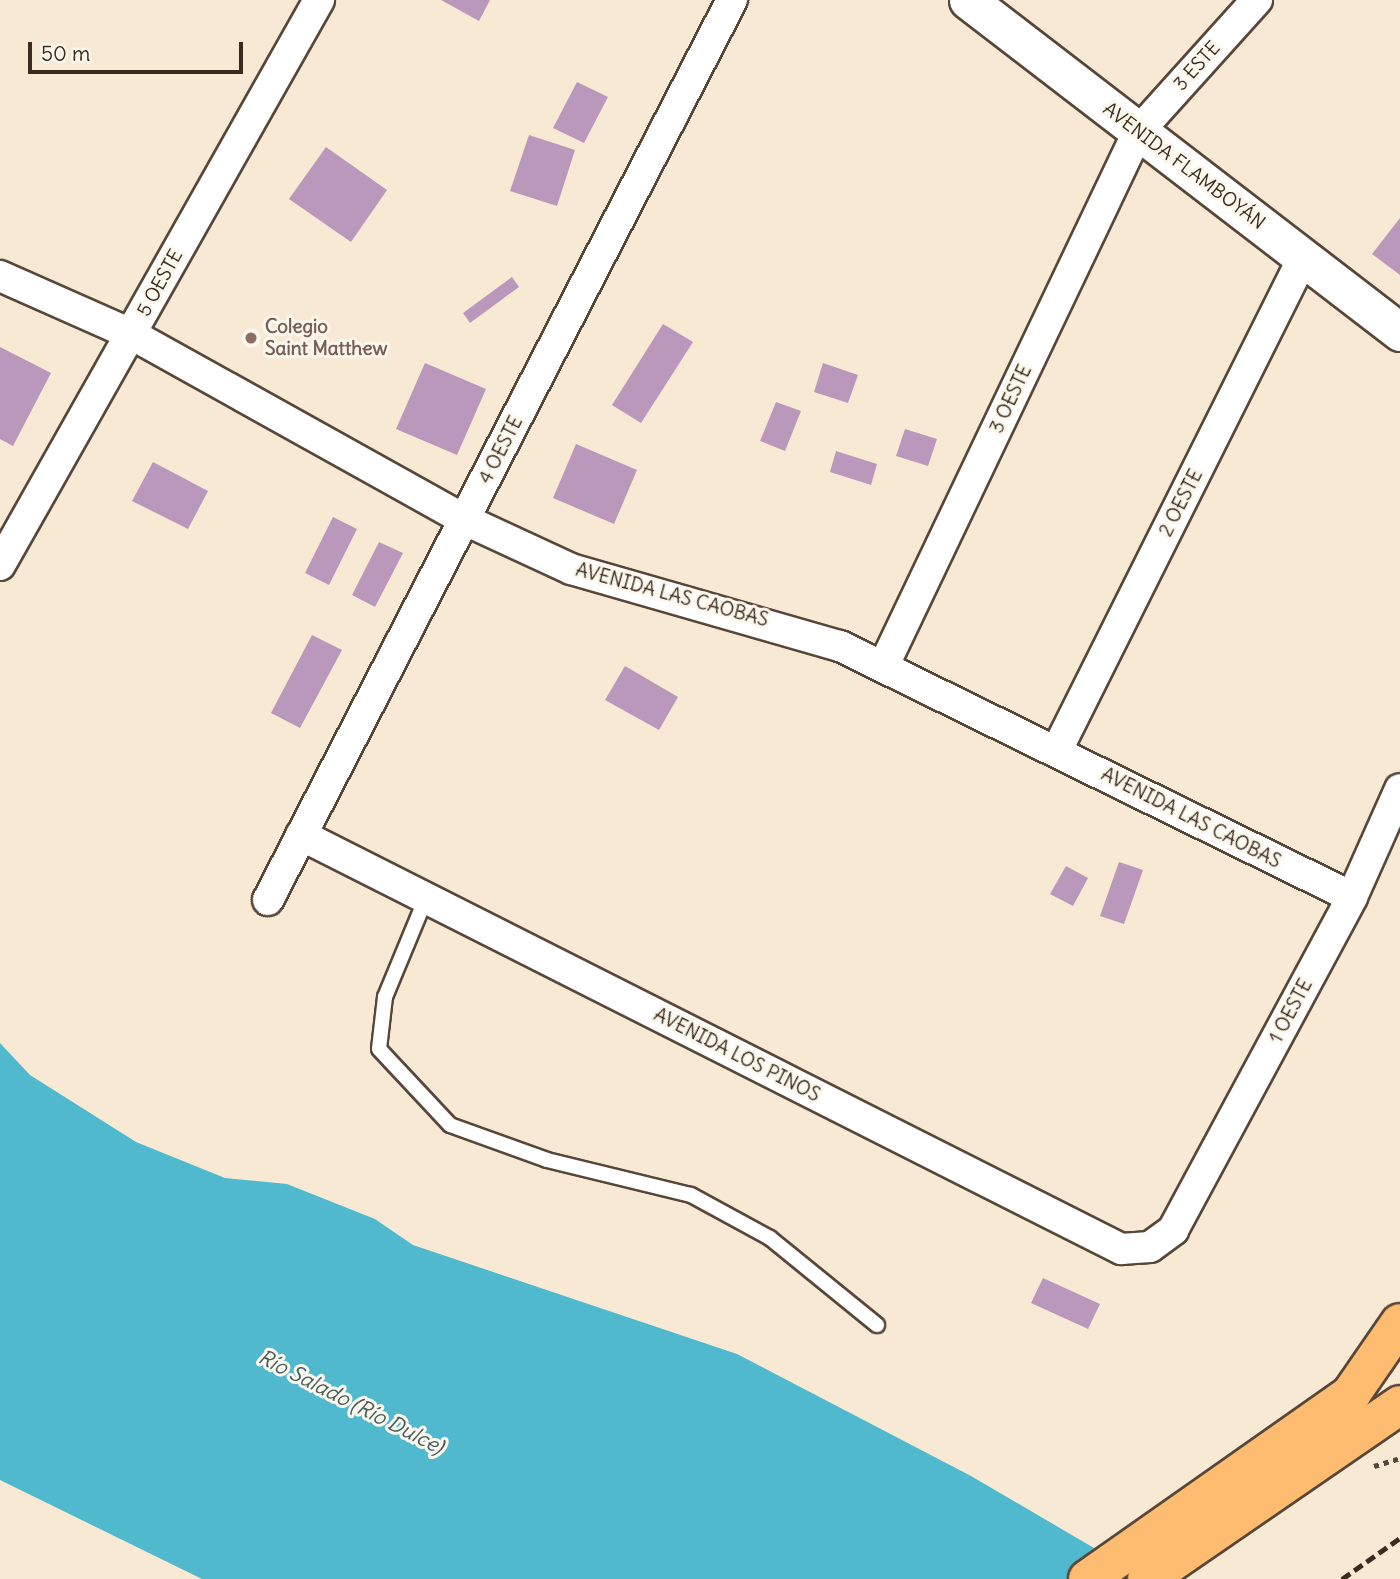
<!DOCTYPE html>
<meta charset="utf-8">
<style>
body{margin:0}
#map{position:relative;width:1400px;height:1579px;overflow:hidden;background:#f8e9d5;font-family:Delius,sans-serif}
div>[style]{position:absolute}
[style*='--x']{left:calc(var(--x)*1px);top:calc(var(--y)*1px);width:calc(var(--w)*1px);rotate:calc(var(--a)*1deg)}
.water>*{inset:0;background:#51b9ce}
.building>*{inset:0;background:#ba98bc}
.path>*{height:4.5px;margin-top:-2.25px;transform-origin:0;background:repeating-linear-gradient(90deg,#574739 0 5px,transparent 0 10px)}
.roads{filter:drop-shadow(2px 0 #574739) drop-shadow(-2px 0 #574739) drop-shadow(0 2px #574739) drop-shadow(0 -2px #574739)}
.service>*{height:14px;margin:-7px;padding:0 7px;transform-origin:7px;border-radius:7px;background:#fff}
.minor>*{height:30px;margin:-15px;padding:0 15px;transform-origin:15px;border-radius:15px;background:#fff}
.tertiary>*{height:37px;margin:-18.5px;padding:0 18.5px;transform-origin:18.5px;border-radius:18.5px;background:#fff}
.primary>*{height:38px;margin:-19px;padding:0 19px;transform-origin:19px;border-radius:19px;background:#febc70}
.rail>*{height:5px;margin-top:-2.5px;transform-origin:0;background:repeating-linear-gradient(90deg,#3b2a1e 0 10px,transparent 0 15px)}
.dots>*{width:19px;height:19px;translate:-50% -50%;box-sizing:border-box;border:4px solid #fbf7ec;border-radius:50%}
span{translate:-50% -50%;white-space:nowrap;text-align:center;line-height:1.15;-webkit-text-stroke:6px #fbf7ec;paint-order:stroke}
.street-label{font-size:19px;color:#3b2a1e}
.education-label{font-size:19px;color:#785e54;font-weight:700}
.left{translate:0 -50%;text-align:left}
.water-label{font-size:21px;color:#435c5c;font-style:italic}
.scale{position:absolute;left:28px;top:42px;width:215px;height:32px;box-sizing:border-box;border:4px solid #3b2a1e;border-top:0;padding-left:9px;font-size:21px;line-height:24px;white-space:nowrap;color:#3b2a1e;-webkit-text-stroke:5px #fbf7ec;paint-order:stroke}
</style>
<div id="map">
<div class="water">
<i style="clip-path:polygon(0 1043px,30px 1075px,136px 1142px,225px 1178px,287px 1184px,375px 1219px,413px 1245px,737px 1354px,971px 1476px,1147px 1579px,202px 1579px,0 1480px)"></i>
</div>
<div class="building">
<i style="clip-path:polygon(441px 0,490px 0,479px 21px)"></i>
<i style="clip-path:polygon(577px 82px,608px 97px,584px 143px,553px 128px)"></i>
<i style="clip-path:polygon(529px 135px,575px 150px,557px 206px,510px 191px)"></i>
<i style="clip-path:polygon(326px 147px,387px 190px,351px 242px,289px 199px)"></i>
<i style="clip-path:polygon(1400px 218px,1400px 275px,1372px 254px)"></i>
<i style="clip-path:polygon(512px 277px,519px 287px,470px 323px,463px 313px)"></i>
<i style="clip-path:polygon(663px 324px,693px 342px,641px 423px,612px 405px)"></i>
<i style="clip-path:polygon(0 347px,51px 373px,13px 446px,0 439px)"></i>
<i style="clip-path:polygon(425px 363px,486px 389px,457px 455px,396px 429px)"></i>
<i style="clip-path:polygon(823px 363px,858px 375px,848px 403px,814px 392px)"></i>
<i style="clip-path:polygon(776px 402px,801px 411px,785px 451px,760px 441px)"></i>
<i style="clip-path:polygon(905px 429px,937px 439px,928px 466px,896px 456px)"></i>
<i style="clip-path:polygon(576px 444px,637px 470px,614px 524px,553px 498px)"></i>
<i style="clip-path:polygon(836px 451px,877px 464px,871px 485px,830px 472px)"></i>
<i style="clip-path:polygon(153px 462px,208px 491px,188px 529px,132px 501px)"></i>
<i style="clip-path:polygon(333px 517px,357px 529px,329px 585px,305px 573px)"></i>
<i style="clip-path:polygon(379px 542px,403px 553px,375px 607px,352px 595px)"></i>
<i style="clip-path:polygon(312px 635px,342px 650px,300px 728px,271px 713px)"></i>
<i style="clip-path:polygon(625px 666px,678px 697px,659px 730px,605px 700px)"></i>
<i style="clip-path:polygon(1119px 862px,1143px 870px,1124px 924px,1100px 916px)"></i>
<i style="clip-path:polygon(1066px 866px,1088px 878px,1073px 906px,1050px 894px)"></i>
<i style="clip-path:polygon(1043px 1278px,1100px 1304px,1088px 1329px,1031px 1303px)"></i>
</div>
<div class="path">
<i style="--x:1374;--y:1466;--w:27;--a:-17"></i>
</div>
<div class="roads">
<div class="service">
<i style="--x:426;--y:898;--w:107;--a:112.5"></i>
<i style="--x:385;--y:997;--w:52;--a:96.6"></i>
<i style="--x:379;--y:1049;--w:104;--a:46.9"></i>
<i style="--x:450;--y:1125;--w:103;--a:19.8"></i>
<i style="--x:547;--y:1160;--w:148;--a:13.7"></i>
<i style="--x:691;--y:1195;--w:90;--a:28.6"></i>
<i style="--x:770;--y:1238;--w:138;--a:39.1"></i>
</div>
<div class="minor">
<i style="--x:0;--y:276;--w:143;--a:23.9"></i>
<i style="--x:131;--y:334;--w:382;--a:29.1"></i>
<i style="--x:465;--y:520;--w:117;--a:24.8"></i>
<i style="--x:571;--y:569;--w:280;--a:16"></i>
<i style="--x:840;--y:646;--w:570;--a:26.12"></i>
<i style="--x:0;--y:565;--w:649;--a:-60.55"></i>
<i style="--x:884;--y:665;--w:590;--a:-64.52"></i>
<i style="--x:1138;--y:132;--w:178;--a:-48"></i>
<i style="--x:1057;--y:750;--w:552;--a:-63.43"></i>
<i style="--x:301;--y:835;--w:919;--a:26.79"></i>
<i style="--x:1121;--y:1249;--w:29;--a:-4"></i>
<i style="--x:1150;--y:1247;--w:29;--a:-36"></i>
<i style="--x:1173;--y:1230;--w:378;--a:-61.7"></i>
<i style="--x:1352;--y:897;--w:118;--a:-66"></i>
<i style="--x:268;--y:900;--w:1013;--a:-62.73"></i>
</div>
<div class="tertiary">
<i style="--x:968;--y:0;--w:545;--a:37.54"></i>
</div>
<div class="primary">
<i style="--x:1088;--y:1579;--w:322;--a:-35.1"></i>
<i style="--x:1351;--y:1394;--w:86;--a:-55.4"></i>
<i style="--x:1147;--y:1579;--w:307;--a:-34.5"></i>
</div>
</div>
<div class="rail">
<i style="--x:1342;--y:1579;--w:71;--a:-35.3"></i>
</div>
<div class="dots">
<i style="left:251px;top:338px;background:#8d6e63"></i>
</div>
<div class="street-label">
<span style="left:1197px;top:66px;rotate:-48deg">3 ESTE</span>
<span style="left:1184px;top:166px;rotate:37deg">AVENIDA FLAMBOYÁN</span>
<span style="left:160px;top:283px;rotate:-61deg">5 OESTE</span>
<span style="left:1011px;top:399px;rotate:-65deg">3 OESTE</span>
<span style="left:501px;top:450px;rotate:-63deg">4 OESTE</span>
<span style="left:1181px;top:503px;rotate:-63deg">2 OESTE</span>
<span style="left:672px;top:595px;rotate:15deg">AVENIDA LAS CAOBAS</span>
<span style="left:1191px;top:818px;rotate:27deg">AVENIDA LAS CAOBAS</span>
<span style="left:1291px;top:1011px;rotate:-62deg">1 OESTE</span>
<span style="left:737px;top:1055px;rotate:27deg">AVENIDA LOS PINOS</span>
</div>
<div class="education-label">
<span class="left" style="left:265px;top:338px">Colegio<br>Saint Matthew</span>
</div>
<div class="water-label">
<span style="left:351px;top:1402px;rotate:27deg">Río Salado (Río Dulce)</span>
</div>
<div class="scale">50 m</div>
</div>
